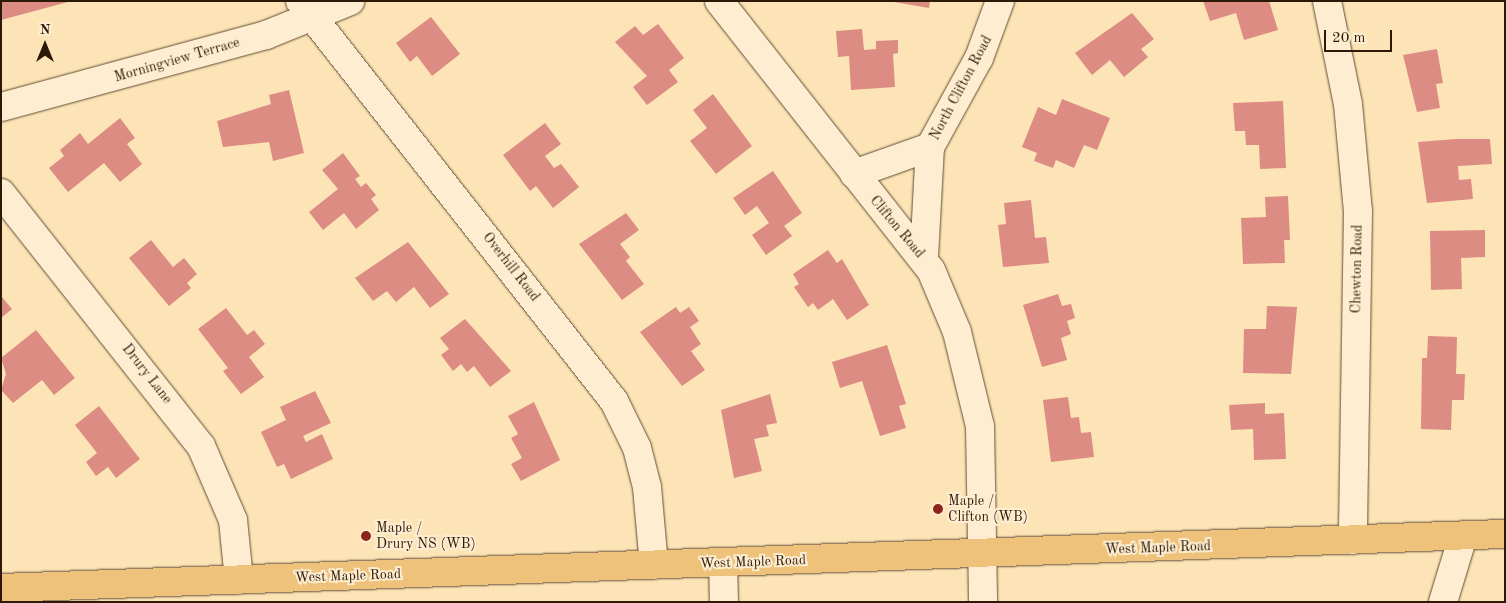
<!DOCTYPE html>
<html>
<head>
<meta charset="utf-8">
<style>
	body { margin:0 }
	#map { position:relative; width:1506px; height:603px; overflow:hidden; background:#fde4b6; font-family:"Old Standard TT",serif }
	div>[style] { position:absolute }
	[style*='--x'] { left:calc(var(--x)*1px); top:calc(var(--y)*1px); width:calc(var(--w)*1px); rotate:calc(var(--a)*1deg) }
	.building>* { inset:0; background:#dc8c82 }
	.roads { filter:drop-shadow(0 0 1px #604c33) drop-shadow(0 0 1px #604c33) }
	.minor>* { height:28px; margin:-14px; padding:0 14px; transform-origin:14px; border-radius:14px; background:#feedd0 }
	.major>* { height:28px; margin:-14px; padding:0 14px; transform-origin:14px; border-radius:14px; background:#eec27b }
	.dots>* { width:14px; height:14px; translate:-50% -50%; box-sizing:border-box; border:2px solid #feedd0; border-radius:50% }
	span { translate:-50% -50%; white-space:nowrap; text-align:center; line-height:1.15; -webkit-text-stroke:4px #feedd0; paint-order:stroke }
	.street-label { font-size:14px; color:#2c1907 }
	.poi-label { font-size:14px; color:#2c1907 }
	.left { translate:0 -50%; text-align:left }
	.frame { position:absolute; inset:0; border:2px solid #2c1907; pointer-events:none }
	.north { position:absolute; left:20px; top:20px; width:50px; height:50px; -webkit-text-stroke:4px #feedd0; paint-order:stroke; rotate:0deg; font-size:14px; font-weight:700; line-height:20px; text-align:center; color:#2c1907 }
	.north::after { content:''; display:block; margin:auto; width:18px; height:22px; background:#2c1907; clip-path:polygon(50% 0,100% 100%,50% 72%,0 100%) }
	.scale { position:absolute; left:1324px; top:30px; width:68px; height:22px; box-sizing:border-box; border:2px solid #2c1907; border-top:0; padding-left:6px; font-size:15px; line-height:18px; white-space:nowrap; color:#2c1907; -webkit-text-stroke:4px #feedd0; paint-order:stroke }
</style>
</head>
<body>
<div id="map">
	<div class="building">
		<i style="clip-path:polygon(1px 1px,68px 1px,68px 2px,1px 20px)"></i>
		<i style="clip-path:polygon(888px 1px,930px 1px,929px 8px)"></i>
		<i style="clip-path:polygon(1203px 1px,1269px 1px,1278px 30px,1244px 40px,1236px 13px,1210px 21px)"></i>
		<i style="clip-path:polygon(1132px 13px,1154px 39px,1141px 49px,1148px 57px,1124px 77px,1110px 60px,1092px 75px,1075px 53px)"></i>
		<i style="clip-path:polygon(431px 17px,460px 54px,432px 76px,417px 56px,410px 62px,396px 43px)"></i>
		<i style="clip-path:polygon(658px 24px,684px 58px,669px 70px,678px 82px,647px 105px,633px 87px,647px 76px,615px 42px,635px 26px,643px 35px)"></i>
		<i style="clip-path:polygon(862px 29px,864px 50px,876px 49px,876px 41px,898px 40px,898px 53px,893px 54px,895px 87px,851px 90px,849px 56px,838px 57px,836px 31px)"></i>
		<i style="clip-path:polygon(1437px 49px,1443px 83px,1436px 84px,1440px 108px,1417px 112px,1403px 55px)"></i>
		<i style="clip-path:polygon(289px 90px,304px 153px,273px 161px,269px 142px,223px 147px,217px 121px,271px 104px,269px 95px)"></i>
		<i style="clip-path:polygon(713px 94px,752px 146px,716px 174px,690px 141px,707px 128px,693px 110px)"></i>
		<i style="clip-path:polygon(1062px 99px,1110px 118px,1097px 150px,1084px 145px,1074px 168px,1056px 160px,1053px 168px,1034px 161px,1037px 153px,1022px 147px,1038px 107px,1056px 115px)"></i>
		<i style="clip-path:polygon(1283px 101px,1286px 168px,1260px 169px,1259px 145px,1246px 145px,1245px 131px,1235px 131px,1233px 103px)"></i>
		<i style="clip-path:polygon(120px 118px,135px 138px,127px 144px,142px 164px,120px 182px,104px 163px,68px 192px,49px 168px,64px 156px,60px 150px,80px 133px,88px 144px)"></i>
		<i style="clip-path:polygon(545px 123px,561px 144px,545px 156px,554px 168px,561px 164px,579px 187px,553px 208px,536px 186px,530px 191px,503px 155px)"></i>
		<i style="clip-path:polygon(1456px 139px,1490px 139px,1492px 164px,1458px 166px,1459px 180px,1471px 179px,1473px 199px,1427px 203px,1418px 142px)"></i>
		<i style="clip-path:polygon(343px 153px,360px 176px,355px 179px,361px 187px,366px 183px,376px 195px,371px 199px,379px 210px,356px 229px,344px 213px,323px 230px,309px 212px,338px 189px,322px 170px)"></i>
		<i style="clip-path:polygon(773px 171px,802px 213px,784px 226px,792px 236px,766px 255px,752px 235px,769px 223px,757px 206px,745px 215px,733px 198px)"></i>
		<i style="clip-path:polygon(1288px 196px,1290px 240px,1284px 240px,1285px 263px,1243px 264px,1241px 218px,1266px 217px,1265px 197px)"></i>
		<i style="clip-path:polygon(1031px 200px,1035px 238px,1046px 237px,1049px 263px,1003px 267px,998px 225px,1006px 224px,1004px 203px)"></i>
		<i style="clip-path:polygon(626px 213px,639px 230px,620px 244px,630px 257px,626px 261px,644px 284px,622px 300px,579px 244px)"></i>
		<i style="clip-path:polygon(1485px 230px,1485px 257px,1461px 258px,1462px 289px,1431px 290px,1430px 231px)"></i>
		<i style="clip-path:polygon(151px 240px,173px 267px,184px 258px,197px 274px,187px 283px,191px 288px,169px 306px,129px 258px)"></i>
		<i style="clip-path:polygon(408px 242px,449px 294px,430px 308px,414px 287px,396px 302px,387px 291px,373px 301px,355px 278px)"></i>
		<i style="clip-path:polygon(828px 250px,837px 263px,842px 259px,869px 305px,847px 320px,833px 299px,818px 310px,813px 303px,808px 307px,794px 287px,799px 284px,793px 274px)"></i>
		<i style="clip-path:polygon(1058px 294px,1062px 306px,1071px 304px,1075px 318px,1067px 321px,1071px 334px,1061px 338px,1067px 360px,1042px 367px,1023px 305px)"></i>
		<i style="clip-path:polygon(1px 296px,12px 309px,1px 318px)"></i>
		<i style="clip-path:polygon(1267px 306px,1297px 307px,1291px 374px,1243px 373px,1244px 329px,1266px 329px)"></i>
		<i style="clip-path:polygon(676px 307px,680px 313px,689px 307px,699px 321px,690px 327px,701px 344px,691px 351px,705px 370px,682px 386px,640px 332px)"></i>
		<i style="clip-path:polygon(226px 308px,247px 335px,254px 330px,265px 344px,249px 357px,264px 377px,241px 394px,223px 371px,228px 368px,198px 329px)"></i>
		<i style="clip-path:polygon(465px 319px,511px 371px,490px 387px,474px 366px,467px 372px,461px 364px,453px 371px,441px 355px,449px 349px,440px 338px)"></i>
		<i style="clip-path:polygon(36px 330px,75px 378px,54px 395px,42px 380px,13px 403px,1px 390px,6px 374px,1px 358px)"></i>
		<i style="clip-path:polygon(1428px 336px,1457px 337px,1456px 374px,1465px 374px,1464px 400px,1452px 400px,1451px 430px,1421px 429px,1422px 358px,1427px 358px)"></i>
		<i style="clip-path:polygon(887px 345px,906px 404px,899px 406px,906px 428px,880px 436px,862px 381px,840px 388px,832px 362px)"></i>
		<i style="clip-path:polygon(315px 391px,331px 423px,303px 436px,306px 442px,322px 434px,333px 459px,291px 479px,284px 464px,277px 467px,261px 432px,286px 420px,280px 407px)"></i>
		<i style="clip-path:polygon(770px 394px,777px 423px,766px 425px,769px 436px,754px 439px,762px 471px,734px 478px,721px 410px)"></i>
		<i style="clip-path:polygon(1068px 397px,1071px 418px,1079px 417px,1081px 433px,1091px 432px,1094px 457px,1051px 462px,1043px 400px)"></i>
		<i style="clip-path:polygon(534px 402px,560px 460px,521px 481px,511px 464px,522px 458px,511px 438px,518px 434px,508px 416px)"></i>
		<i style="clip-path:polygon(1265px 403px,1265px 414px,1284px 413px,1286px 459px,1254px 460px,1253px 429px,1231px 430px,1229px 405px)"></i>
		<i style="clip-path:polygon(99px 406px,140px 459px,116px 478px,108px 467px,96px 476px,86px 462px,97px 453px,75px 425px)"></i>
	</div>
	<div class="roads">
		<div class="minor">
			<i style="--x:300;--y:1;--w:509;--a:51.87"></i>
			<i style="--x:614;--y:401;--w:52;--a:63.9"></i>
			<i style="--x:637;--y:448;--w:40;--a:75.6"></i>
			<i style="--x:647;--y:487;--w:78;--a:84.9"></i>
			<i style="--x:719;--y:1;--w:342;--a:51.8"></i>
			<i style="--x:931;--y:270;--w:67;--a:67.2"></i>
			<i style="--x:957;--y:332;--w:97;--a:76.3"></i>
			<i style="--x:980;--y:426;--w:176;--a:89"></i>
			<i style="--x:1327;--y:1;--w:105;--a:78.5"></i>
			<i style="--x:1348;--y:104;--w:107;--a:84.7"></i>
			<i style="--x:1358;--y:211;--w:329;--a:90.9"></i>
			<i style="--x:1;--y:107;--w:275;--a:-15.2"></i>
			<i style="--x:266;--y:35;--w:91;--a:-22"></i>
			<i style="--x:854;--y:174;--w:81;--a:-19.6"></i>
			<i style="--x:930;--y:147;--w:102;--a:-61.2"></i>
			<i style="--x:979;--y:58;--w:61;--a:-69.8"></i>
			<i style="--x:1;--y:193;--w:323;--a:51.7"></i>
			<i style="--x:201;--y:446;--w:81;--a:66.6"></i>
			<i style="--x:233;--y:520;--w:60;--a:84.3"></i>
			<i style="--x:924;--y:257;--w:110;--a:-86.9"></i>
			<i style="--x:723;--y:562;--w:40;--a:88.6"></i>
			<i style="--x:1443;--y:602;--w:69;--a:-73.1"></i>
		</div>
		<div class="major">
			<i style="--x:1;--y:588;--w:1505;--a:-2.06"></i>
		</div>
	</div>
	<div class="dots">
		<i style="left:938px;top:509px;background:#8f2418"></i>
		<i style="left:366px;top:536px;background:#8f2418"></i>
	</div>
	<div class="street-label">
		<span style="left:177px;top:60px;rotate:-16deg">Morningview Terrace</span>
		<span style="left:961px;top:88px;rotate:-62deg">North Clifton Road</span>
		<span style="left:897px;top:227px;rotate:50deg">Clifton Road</span>
		<span style="left:511px;top:267px;rotate:52deg">Overhill Road</span>
		<span style="left:1357px;top:269px;rotate:-89deg">Chewton Road</span>
		<span style="left:147px;top:374px;rotate:52deg">Drury Lane</span>
		<span style="left:1158px;top:548px;rotate:-2deg">West Maple Road</span>
		<span style="left:753px;top:562px;rotate:-2deg">West Maple Road</span>
		<span style="left:348px;top:576px;rotate:-2deg">West Maple Road</span>
	</div>
	<div class="poi-label">
		<span class="left" style="left:948px;top:509px">Maple /<br>Clifton (WB)</span>
		<span class="left" style="left:376px;top:536px">Maple /<br>Drury NS (WB)</span>
	</div>
	<div class="frame"></div>
	<div class="north">N</div>
	<div class="scale">20 m</div>
</div>
</body>
</html>
